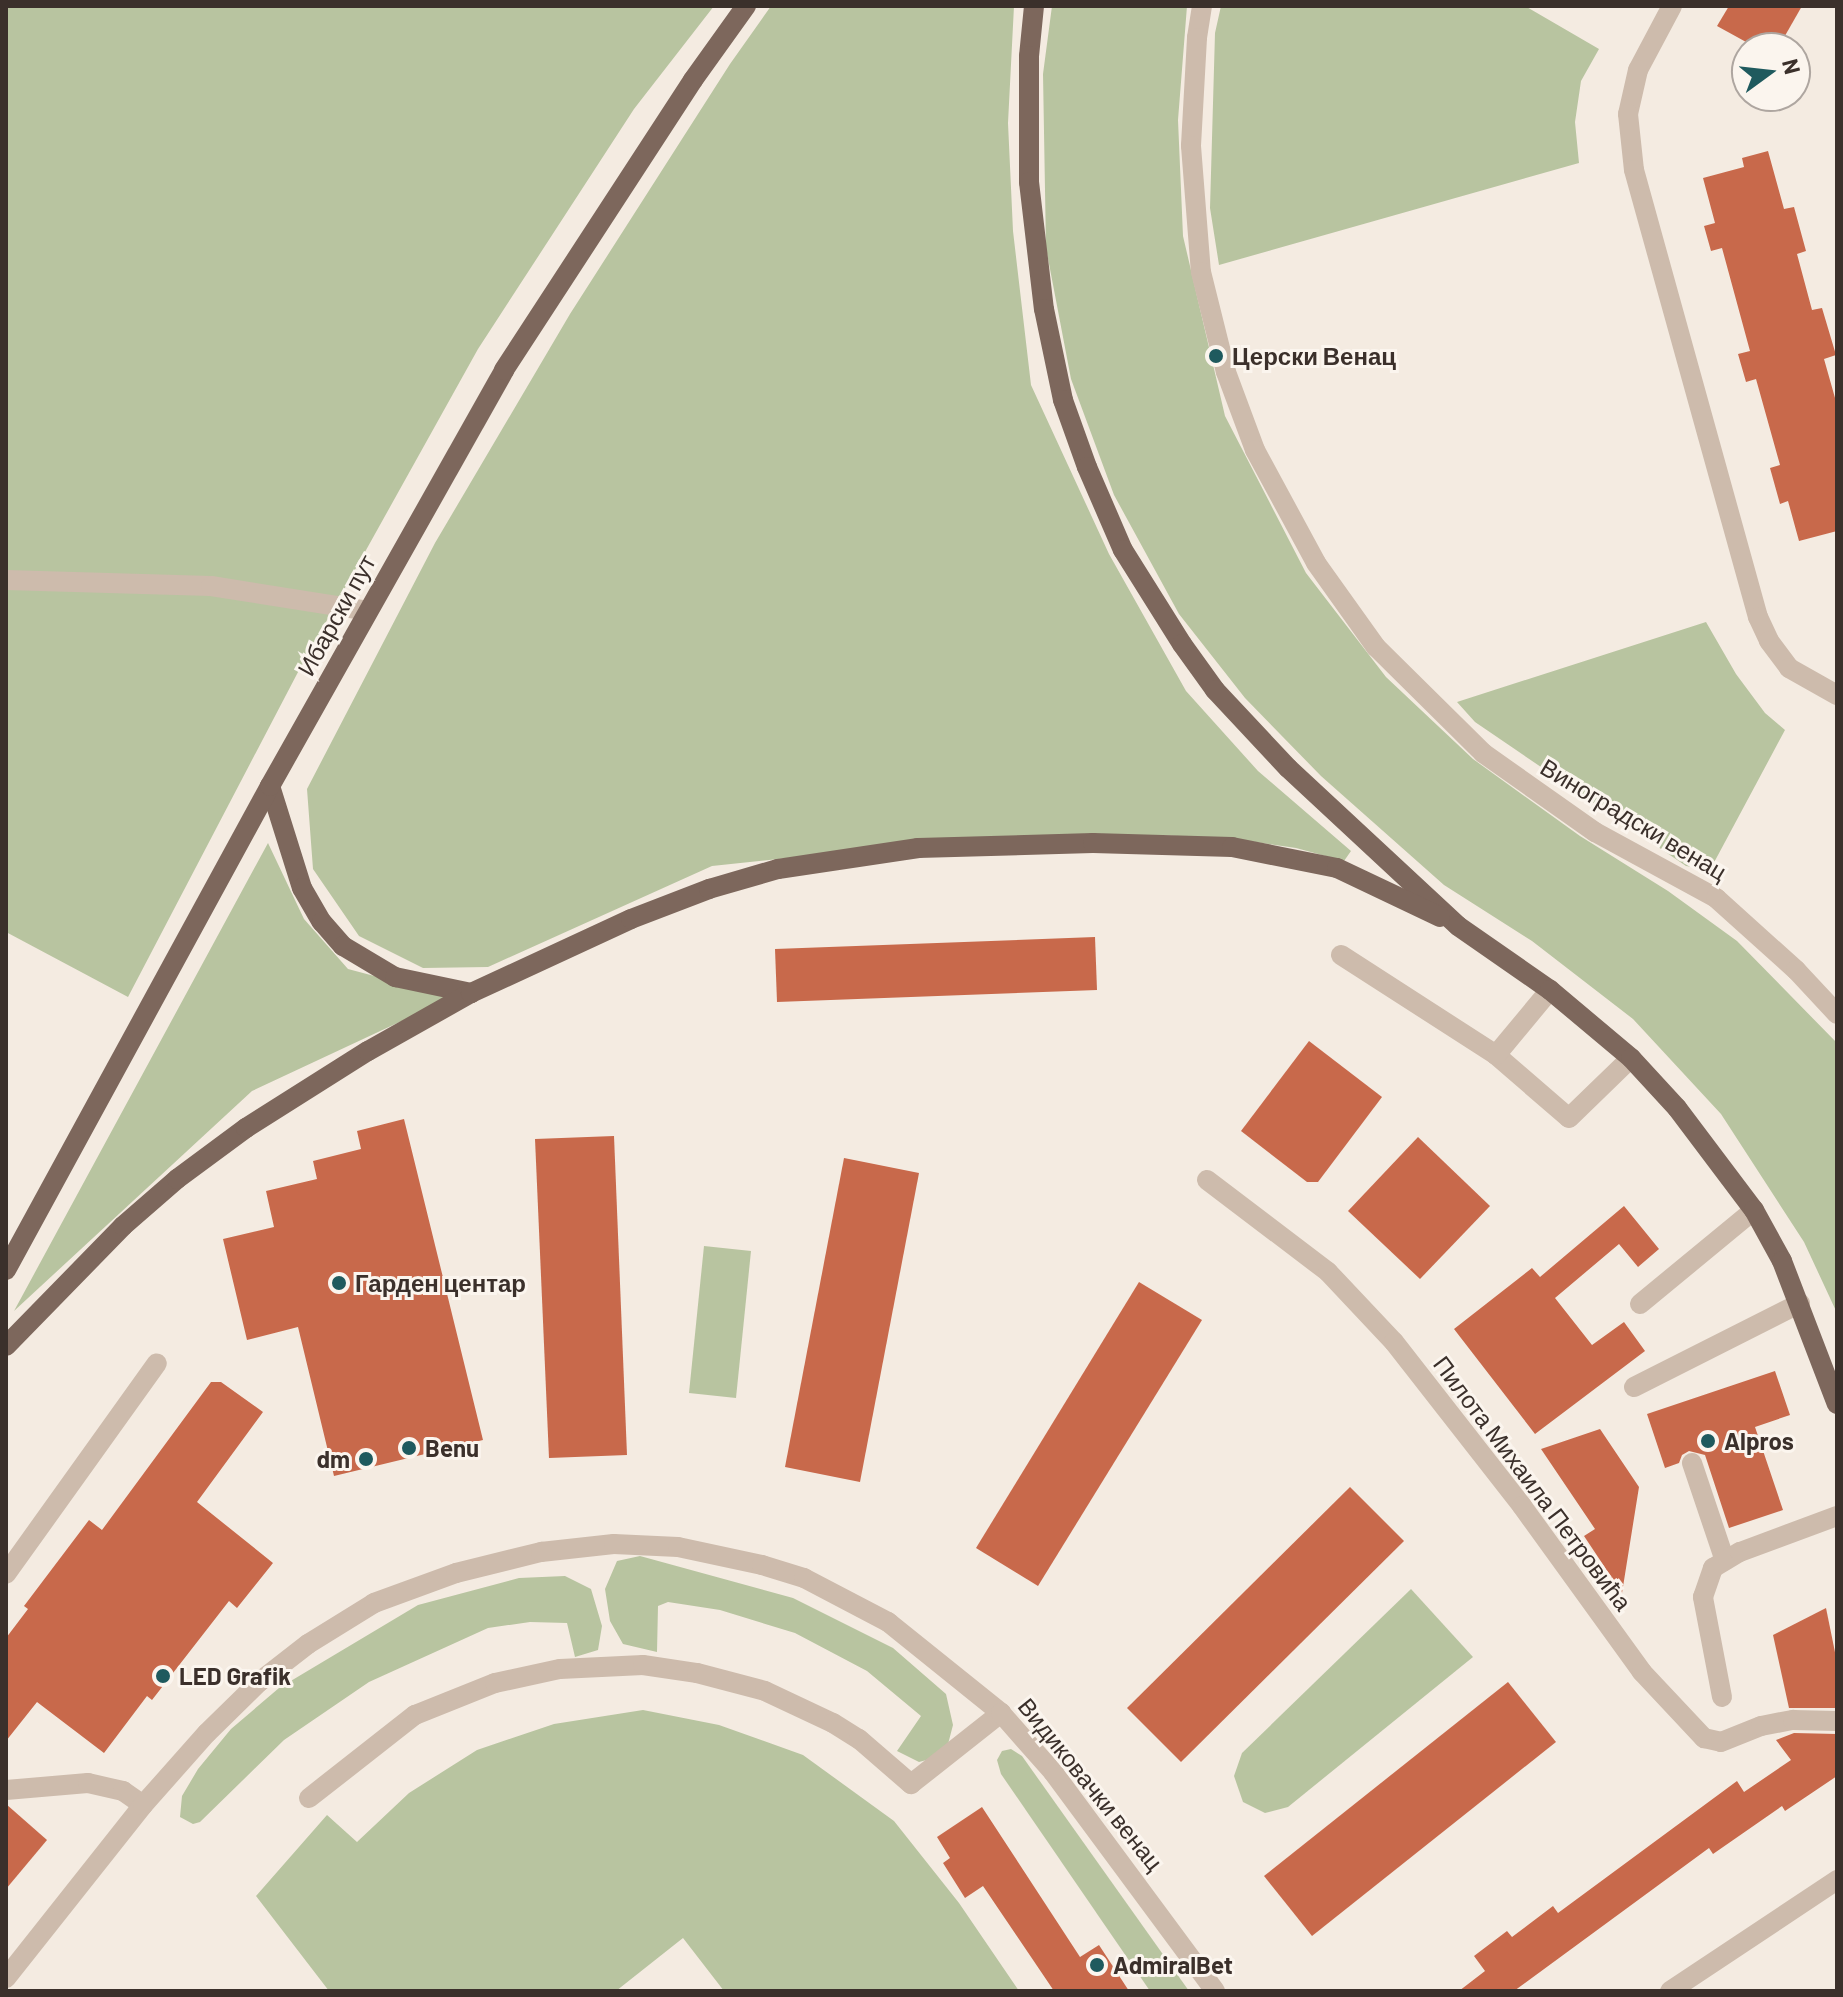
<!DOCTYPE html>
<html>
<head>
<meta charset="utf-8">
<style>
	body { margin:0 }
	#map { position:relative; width:1843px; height:1997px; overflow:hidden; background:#f4ebe1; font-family:Barlow,sans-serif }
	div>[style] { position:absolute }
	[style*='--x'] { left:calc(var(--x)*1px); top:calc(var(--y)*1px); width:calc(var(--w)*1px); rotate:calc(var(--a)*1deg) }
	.green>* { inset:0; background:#b8c4a0 }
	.building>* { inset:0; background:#c8694b }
	.minor>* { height:20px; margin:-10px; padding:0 10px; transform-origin:10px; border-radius:10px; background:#cdbbac }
	.major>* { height:20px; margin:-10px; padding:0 10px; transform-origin:10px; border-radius:10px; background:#7d675c }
	.dots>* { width:22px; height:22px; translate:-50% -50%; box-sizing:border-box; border:4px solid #fbf5ee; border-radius:50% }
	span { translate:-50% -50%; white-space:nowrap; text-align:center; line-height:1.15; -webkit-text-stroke:6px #fbf5ee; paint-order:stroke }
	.poi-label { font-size:24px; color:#3b302b; font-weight:700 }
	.left { translate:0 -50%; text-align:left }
	.right { translate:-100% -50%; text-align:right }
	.street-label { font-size:24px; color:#3b302b }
	.frame { position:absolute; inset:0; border:8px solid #3b302b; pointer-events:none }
	.north { position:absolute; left:1731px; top:32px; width:80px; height:80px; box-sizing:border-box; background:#fbf5ee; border:2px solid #aea6a0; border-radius:50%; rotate:75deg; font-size:22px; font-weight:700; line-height:32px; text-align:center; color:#3b302b }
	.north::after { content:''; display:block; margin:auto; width:28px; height:36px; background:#1f5a5e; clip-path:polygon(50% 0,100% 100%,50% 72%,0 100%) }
</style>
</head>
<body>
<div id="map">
	<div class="green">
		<i style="clip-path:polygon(6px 6px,714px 6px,634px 109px,478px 349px,297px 674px,128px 997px,6px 932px)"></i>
		<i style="clip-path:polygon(771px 6px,1014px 6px,1008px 123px,1013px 231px,1031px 385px,1109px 554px,1186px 691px,1258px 771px,1351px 851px,1344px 861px,1296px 848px,1242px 840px,1161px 835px,1049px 836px,926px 843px,712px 866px,488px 967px,423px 968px,359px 936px,313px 869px,307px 789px,435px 543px,570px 314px,730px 64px)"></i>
		<i style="clip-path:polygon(1052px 6px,1187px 6px,1178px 120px,1183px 236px,1225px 416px,1306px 573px,1386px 677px,1473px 759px,1580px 836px,1668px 891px,1737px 941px,1837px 1043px,1837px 1313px,1804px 1242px,1721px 1114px,1633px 1019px,1532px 941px,1444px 885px,1321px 776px,1245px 698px,1179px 614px,1114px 495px,1071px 379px,1046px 248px,1043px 74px)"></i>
		<i style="clip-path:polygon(1221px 6px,1525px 6px,1599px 49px,1581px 81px,1575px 122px,1579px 163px,1219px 265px,1210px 208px,1215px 33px)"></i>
		<i style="clip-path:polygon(1706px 622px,1736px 674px,1765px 713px,1785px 730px,1710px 870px,1686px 866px,1475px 722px,1457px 702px)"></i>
		<i style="clip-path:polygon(268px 843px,304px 919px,348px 969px,453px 997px,252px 1091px,14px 1311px)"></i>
		<i style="clip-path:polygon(704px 1246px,751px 1251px,736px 1398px,689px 1393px)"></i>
		<i style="clip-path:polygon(640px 1556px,793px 1598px,893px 1648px,946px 1694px,953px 1725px,947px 1748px,934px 1758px,919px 1762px,897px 1751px,921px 1716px,867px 1671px,795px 1633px,720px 1610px,668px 1602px,658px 1606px,657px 1652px,623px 1644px,610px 1621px,605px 1589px,617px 1561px)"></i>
		<i style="clip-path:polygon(565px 1576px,591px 1589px,602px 1626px,598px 1650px,575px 1657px,567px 1623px,530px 1622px,488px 1628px,369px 1682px,284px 1740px,200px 1822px,193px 1824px,180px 1817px,182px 1796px,198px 1769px,231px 1729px,279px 1688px,418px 1605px,519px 1578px)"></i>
		<i style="clip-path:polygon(1411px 1589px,1473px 1657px,1288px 1807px,1265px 1813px,1243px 1802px,1234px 1776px,1242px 1753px)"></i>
		<i style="clip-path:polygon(643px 1710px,719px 1725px,803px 1755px,894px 1821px,959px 1903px,1019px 1991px,724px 1991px,683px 1938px,616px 1991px,329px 1991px,256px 1896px,327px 1815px,357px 1842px,409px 1793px,477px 1750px,554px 1724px)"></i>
		<i style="clip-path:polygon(1011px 1749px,1022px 1756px,1189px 1991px,1150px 1991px,1001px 1774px,997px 1760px,1002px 1751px)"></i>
	</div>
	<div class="building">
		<i style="clip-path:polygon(1729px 6px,1802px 6px,1778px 48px,1757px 48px,1717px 26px)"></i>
		<i style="clip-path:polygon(1768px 151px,1784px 209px,1794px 207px,1806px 251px,1797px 254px,1812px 310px,1822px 308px,1836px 355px,1824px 359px,1837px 405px,1837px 531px,1799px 541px,1788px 501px,1780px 504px,1770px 468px,1780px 465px,1756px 379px,1746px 382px,1738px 354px,1750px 351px,1722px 248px,1711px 251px,1704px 226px,1715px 223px,1703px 178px,1744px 167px,1742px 158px)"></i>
		<i style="clip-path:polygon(1095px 937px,1097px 990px,777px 1002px,775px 949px)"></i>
		<i style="clip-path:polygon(1309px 1041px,1382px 1097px,1318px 1182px,1307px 1182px,1241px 1131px)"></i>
		<i style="clip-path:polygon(404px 1119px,483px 1440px,334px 1476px,298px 1327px,247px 1340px,223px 1239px,274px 1227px,266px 1191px,317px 1179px,313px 1161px,361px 1149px,357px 1131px)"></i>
		<i style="clip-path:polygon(614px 1136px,627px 1455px,549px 1458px,535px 1139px)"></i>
		<i style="clip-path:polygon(1418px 1137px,1490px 1206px,1420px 1279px,1348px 1211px)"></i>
		<i style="clip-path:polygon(844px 1158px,919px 1173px,860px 1482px,785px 1467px)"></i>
		<i style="clip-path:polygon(1624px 1206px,1659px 1249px,1638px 1267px,1619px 1244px,1555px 1298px,1592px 1345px,1624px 1322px,1645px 1351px,1535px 1434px,1454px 1329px,1532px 1268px,1540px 1277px)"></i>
		<i style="clip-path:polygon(1139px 1282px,1202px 1320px,1038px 1586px,976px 1548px)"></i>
		<i style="clip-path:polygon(1775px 1371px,1790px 1415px,1755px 1427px,1783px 1510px,1729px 1528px,1705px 1455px,1689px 1451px,1682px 1455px,1679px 1463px,1665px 1468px,1647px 1414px)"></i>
		<i style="clip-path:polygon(211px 1382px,221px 1382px,263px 1412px,197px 1502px,273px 1563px,237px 1608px,229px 1601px,152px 1700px,147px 1696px,104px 1753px,37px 1702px,6px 1741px,6px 1638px,28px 1609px,24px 1606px,89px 1520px,102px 1530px)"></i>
		<i style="clip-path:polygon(1600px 1429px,1639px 1487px,1622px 1593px,1584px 1536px,1595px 1529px,1541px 1449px)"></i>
		<i style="clip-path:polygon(1350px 1487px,1404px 1541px,1181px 1762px,1127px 1708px)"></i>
		<i style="clip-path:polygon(1826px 1608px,1837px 1662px,1837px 1708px,1789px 1708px,1773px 1635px)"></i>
		<i style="clip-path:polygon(1508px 1682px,1556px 1742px,1312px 1936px,1264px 1876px)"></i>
		<i style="clip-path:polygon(1794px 1733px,1837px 1734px,1837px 1776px,1785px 1811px,1782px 1806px,1713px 1854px,1709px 1848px,1514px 1991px,1459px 1991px,1485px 1971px,1474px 1956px,1507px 1931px,1512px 1937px,1553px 1906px,1558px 1913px,1737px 1781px,1744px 1792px,1791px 1760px,1776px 1740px)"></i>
		<i style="clip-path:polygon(6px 1804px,47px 1840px,6px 1889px)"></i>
		<i style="clip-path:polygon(982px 1807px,1080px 1957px,1099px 1945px,1129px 1991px,1054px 1991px,983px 1886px,965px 1898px,943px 1863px,950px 1858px,937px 1837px)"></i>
	</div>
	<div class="minor">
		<i style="--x:1202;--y:6;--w:32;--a:99"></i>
		<i style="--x:1197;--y:38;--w:108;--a:93.2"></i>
		<i style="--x:1191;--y:146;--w:126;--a:85.5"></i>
		<i style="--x:1201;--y:272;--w:103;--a:76"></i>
		<i style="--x:1226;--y:372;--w:83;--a:69.6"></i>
		<i style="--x:1255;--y:450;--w:128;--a:61.6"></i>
		<i style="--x:1316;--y:563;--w:103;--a:54.5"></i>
		<i style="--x:1376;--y:647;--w:151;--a:44.7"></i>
		<i style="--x:1483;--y:753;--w:137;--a:35.2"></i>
		<i style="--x:1595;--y:832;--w:138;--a:28.6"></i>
		<i style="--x:1716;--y:898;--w:108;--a:42"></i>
		<i style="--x:1796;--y:970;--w:60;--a:47"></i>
		<i style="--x:1672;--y:6;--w:72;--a:118"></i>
		<i style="--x:1638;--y:70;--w:45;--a:102.8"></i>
		<i style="--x:1628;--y:114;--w:56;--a:83.9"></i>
		<i style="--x:1634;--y:170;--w:464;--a:74.5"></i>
		<i style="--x:1758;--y:617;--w:26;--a:65"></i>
		<i style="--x:1769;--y:641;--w:34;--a:53"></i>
		<i style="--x:1789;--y:668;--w:55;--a:29.4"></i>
		<i style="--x:6;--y:580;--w:205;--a:1.7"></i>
		<i style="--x:211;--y:586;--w:159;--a:9"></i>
		<i style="--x:1341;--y:955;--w:184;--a:32.8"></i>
		<i style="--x:1496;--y:1055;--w:96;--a:40.8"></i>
		<i style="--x:1569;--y:1118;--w:86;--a:-44.1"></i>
		<i style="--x:1496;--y:1055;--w:85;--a:-50.3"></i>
		<i style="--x:1207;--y:1180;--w:152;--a:37.2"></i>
		<i style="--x:1328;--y:1272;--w:96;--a:46.7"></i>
		<i style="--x:1394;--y:1342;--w:208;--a:52"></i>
		<i style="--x:1522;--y:1506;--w:205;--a:54.1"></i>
		<i style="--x:1642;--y:1672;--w:91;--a:46.8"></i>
		<i style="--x:1704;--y:1738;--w:17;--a:13"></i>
		<i style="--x:1721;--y:1742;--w:43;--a:-21.8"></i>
		<i style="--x:1761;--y:1726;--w:33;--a:-11"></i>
		<i style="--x:1793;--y:1720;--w:44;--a:1.3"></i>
		<i style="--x:1640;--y:1304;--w:148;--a:-39.5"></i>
		<i style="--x:1634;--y:1387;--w:186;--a:-26.8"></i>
		<i style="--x:1692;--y:1463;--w:103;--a:71.4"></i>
		<i style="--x:6;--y:1574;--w:259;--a:-54.4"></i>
		<i style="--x:1722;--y:1697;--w:102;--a:-100.8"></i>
		<i style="--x:1703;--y:1597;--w:31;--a:-71"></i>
		<i style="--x:1713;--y:1568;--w:31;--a:-31"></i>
		<i style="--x:1740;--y:1552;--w:103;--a:-20.4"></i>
		<i style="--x:6;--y:1790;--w:82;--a:-4.9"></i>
		<i style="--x:88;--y:1783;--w:36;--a:13"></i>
		<i style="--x:123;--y:1791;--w:24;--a:35"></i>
		<i style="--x:309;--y:1798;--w:135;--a:-38.1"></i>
		<i style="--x:415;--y:1715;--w:86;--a:-21.8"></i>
		<i style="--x:495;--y:1683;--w:66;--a:-12.2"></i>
		<i style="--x:560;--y:1669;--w:83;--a:-2.8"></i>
		<i style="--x:643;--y:1665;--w:55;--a:8.4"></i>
		<i style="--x:697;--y:1673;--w:70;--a:14.8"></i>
		<i style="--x:765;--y:1691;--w:75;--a:25.2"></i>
		<i style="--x:833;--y:1723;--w:31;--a:32"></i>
		<i style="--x:859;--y:1739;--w:69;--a:40.9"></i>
		<i style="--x:911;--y:1784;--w:115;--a:-38.3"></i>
		<i style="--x:6;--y:1978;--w:221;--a:-51.6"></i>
		<i style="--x:143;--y:1805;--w:96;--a:-48.4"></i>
		<i style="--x:207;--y:1733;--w:73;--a:-44.4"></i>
		<i style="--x:259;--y:1682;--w:62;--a:-37.8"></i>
		<i style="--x:308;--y:1644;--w:78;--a:-31.8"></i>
		<i style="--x:374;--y:1603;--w:87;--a:-20.1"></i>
		<i style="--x:456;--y:1573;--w:88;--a:-13.9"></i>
		<i style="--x:541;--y:1552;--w:73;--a:-6.3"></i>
		<i style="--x:614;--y:1544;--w:64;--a:2.7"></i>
		<i style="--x:678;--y:1547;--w:86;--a:12.1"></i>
		<i style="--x:762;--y:1565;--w:44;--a:17.2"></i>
		<i style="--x:804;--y:1578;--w:95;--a:27.6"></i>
		<i style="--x:888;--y:1622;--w:145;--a:38.8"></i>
		<i style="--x:1001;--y:1713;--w:79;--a:48.6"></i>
		<i style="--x:1053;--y:1772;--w:272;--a:53.5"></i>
		<i style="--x:1670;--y:1991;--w:201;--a:-33.6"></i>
	</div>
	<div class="major">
		<i style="--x:1034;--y:6;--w:50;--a:95.7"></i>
		<i style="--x:1029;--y:56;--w:126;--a:90"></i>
		<i style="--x:1029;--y:182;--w:128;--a:83.3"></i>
		<i style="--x:1044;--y:309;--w:93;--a:78.2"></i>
		<i style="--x:1063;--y:400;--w:71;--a:70.3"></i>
		<i style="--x:1087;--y:467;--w:90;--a:66.6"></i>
		<i style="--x:1123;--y:550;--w:111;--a:57.9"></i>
		<i style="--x:1182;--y:644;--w:57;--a:54.3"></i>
		<i style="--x:1215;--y:690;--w:107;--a:46.9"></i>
		<i style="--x:1288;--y:768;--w:232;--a:42.9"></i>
		<i style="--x:1458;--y:926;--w:112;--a:34.8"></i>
		<i style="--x:1550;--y:990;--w:106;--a:40"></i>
		<i style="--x:1631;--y:1058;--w:68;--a:47.4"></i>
		<i style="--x:1677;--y:1108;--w:128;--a:53"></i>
		<i style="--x:1754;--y:1210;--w:58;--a:61.2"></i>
		<i style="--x:1782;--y:1261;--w:153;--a:69"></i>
		<i style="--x:270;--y:786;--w:107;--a:72.6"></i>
		<i style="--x:302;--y:888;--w:39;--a:60"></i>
		<i style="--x:322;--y:922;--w:32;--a:49"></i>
		<i style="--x:343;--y:946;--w:61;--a:30.8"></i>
		<i style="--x:395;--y:977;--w:78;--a:11.9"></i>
		<i style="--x:6;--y:1270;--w:551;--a:-61.39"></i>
		<i style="--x:270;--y:786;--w:477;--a:-60.6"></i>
		<i style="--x:504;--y:370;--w:346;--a:-56.9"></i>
		<i style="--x:693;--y:80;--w:91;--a:-54.4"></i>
		<i style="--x:6;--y:1346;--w:168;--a:-45.7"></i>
		<i style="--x:123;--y:1226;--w:72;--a:-41"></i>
		<i style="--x:177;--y:1179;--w:86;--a:-36.5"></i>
		<i style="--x:246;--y:1128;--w:144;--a:-32.3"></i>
		<i style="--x:368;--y:1051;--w:118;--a:-29.4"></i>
		<i style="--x:471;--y:993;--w:176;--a:-24.8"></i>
		<i style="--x:631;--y:919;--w:84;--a:-21"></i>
		<i style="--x:709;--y:889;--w:72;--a:-16.2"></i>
		<i style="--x:778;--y:869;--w:142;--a:-8.5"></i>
		<i style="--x:918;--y:848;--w:175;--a:-1.6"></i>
		<i style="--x:1093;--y:843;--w:139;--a:1.6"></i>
		<i style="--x:1232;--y:847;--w:107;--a:11.3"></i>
		<i style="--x:1337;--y:868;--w:114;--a:25.4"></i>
	</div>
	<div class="dots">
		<i style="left:1216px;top:356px;background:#1f5a5e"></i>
		<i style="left:339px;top:1283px;background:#1f5a5e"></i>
		<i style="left:1708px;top:1441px;background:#1f5a5e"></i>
		<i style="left:409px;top:1448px;background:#1f5a5e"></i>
		<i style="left:366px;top:1459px;background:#1f5a5e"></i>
		<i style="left:163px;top:1676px;background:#1f5a5e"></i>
		<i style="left:1097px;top:1965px;background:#1f5a5e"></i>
	</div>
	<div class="poi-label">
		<span class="left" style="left:1232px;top:356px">Церски Венац</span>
		<span class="left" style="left:355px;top:1283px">Гарден центар</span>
		<span class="left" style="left:1724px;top:1441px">Alpros</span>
		<span class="left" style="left:425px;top:1448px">Benu</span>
		<span class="right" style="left:350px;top:1459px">dm</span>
		<span class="left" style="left:179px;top:1676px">LED Grafik</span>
		<span class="left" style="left:1113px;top:1965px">AdmiralBet</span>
	</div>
	<div class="street-label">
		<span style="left:336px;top:615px;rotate:-61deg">Ибарски пут</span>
		<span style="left:1634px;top:819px;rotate:31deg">Виноградски венац</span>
		<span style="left:1533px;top:1483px;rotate:53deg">Пилота Михаила Петровића</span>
		<span style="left:1091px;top:1784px;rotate:51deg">Видиковачки венац</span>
	</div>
	<div class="frame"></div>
	<div class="north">N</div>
</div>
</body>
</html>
